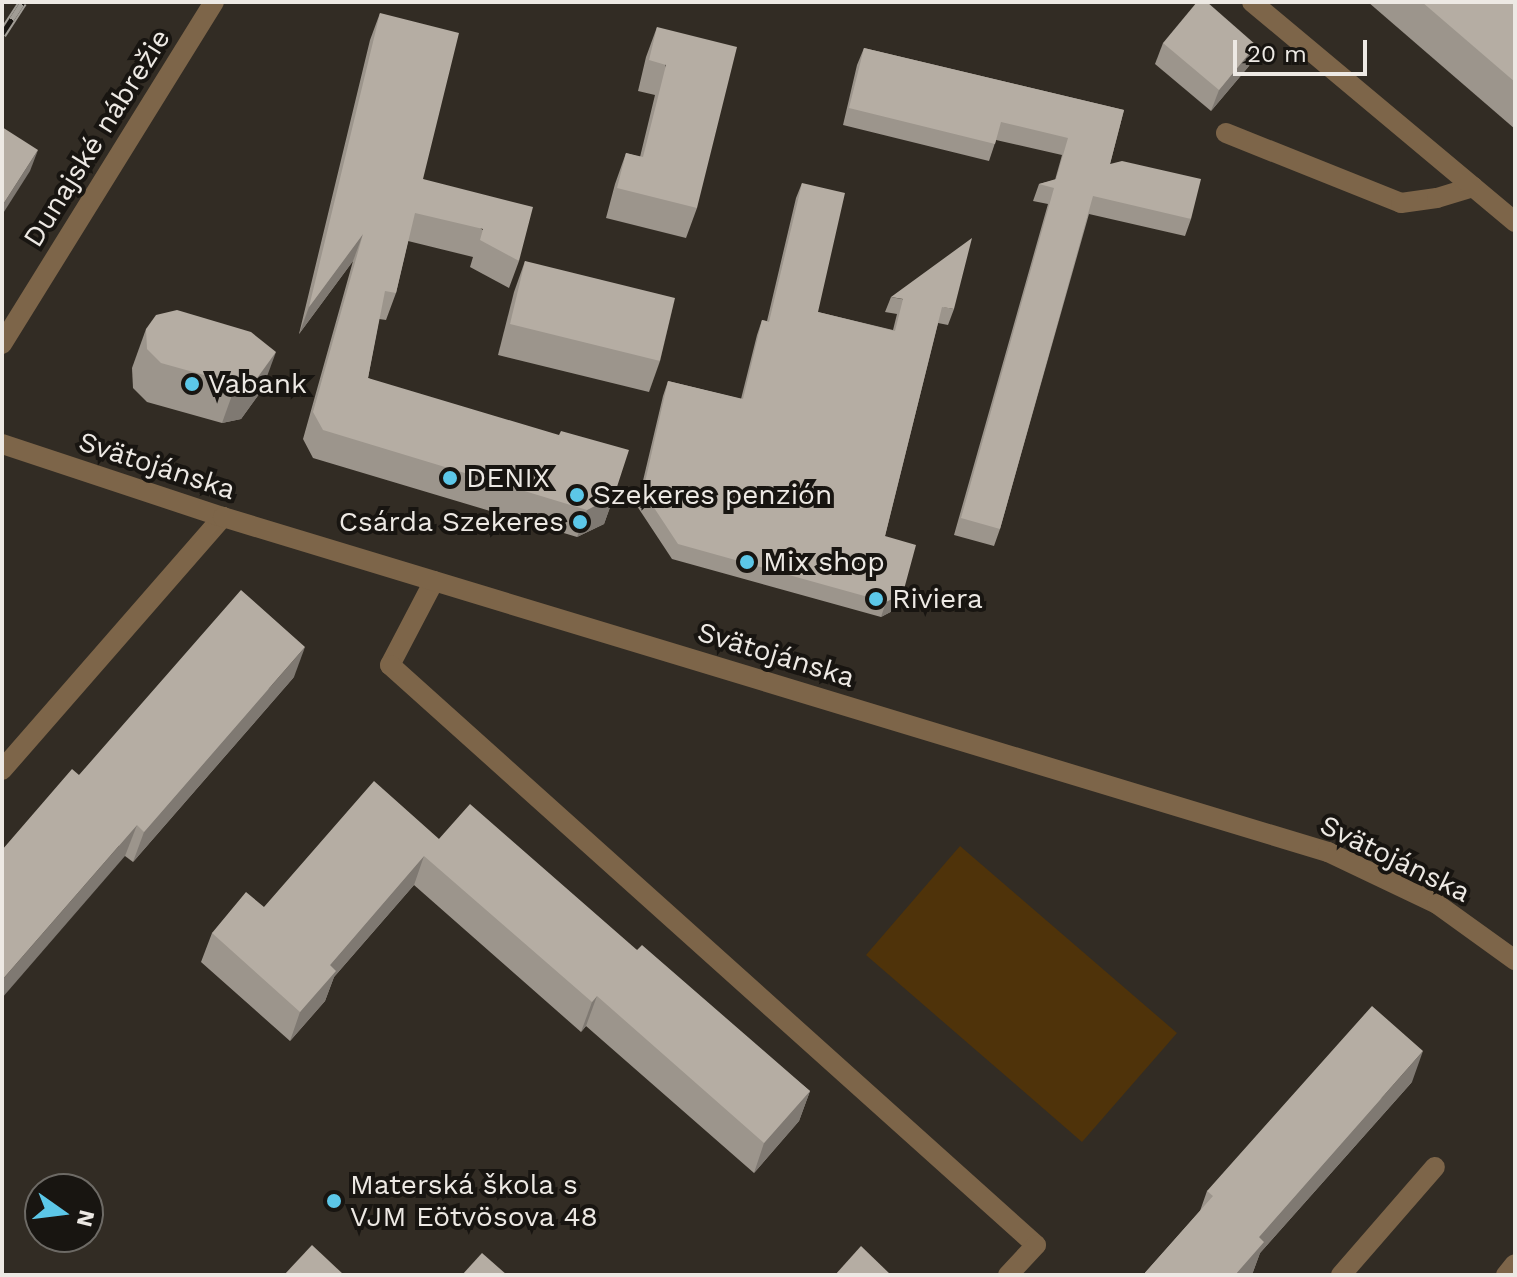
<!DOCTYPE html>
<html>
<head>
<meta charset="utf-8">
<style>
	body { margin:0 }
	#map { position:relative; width:1517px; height:1277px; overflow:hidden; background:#322c24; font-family:"Work Sans",sans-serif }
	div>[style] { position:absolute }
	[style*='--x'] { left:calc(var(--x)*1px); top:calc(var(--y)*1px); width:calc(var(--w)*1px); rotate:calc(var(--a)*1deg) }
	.green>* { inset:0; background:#4f330a }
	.service>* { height:20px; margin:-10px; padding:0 10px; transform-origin:10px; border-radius:10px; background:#7d6549 }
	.minor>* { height:20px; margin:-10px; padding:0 10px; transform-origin:10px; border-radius:10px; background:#7d6549 }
	.rail>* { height:9px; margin-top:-4.5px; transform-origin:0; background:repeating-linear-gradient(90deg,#181511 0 18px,#a19d96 0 36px); box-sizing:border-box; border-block:2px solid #a19d96 }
	.wall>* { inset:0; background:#9c958c }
	.shaded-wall>* { inset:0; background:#7f7972 }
	.building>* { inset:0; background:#b5ada3 }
	.dots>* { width:22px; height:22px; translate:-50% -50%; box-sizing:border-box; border:4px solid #181511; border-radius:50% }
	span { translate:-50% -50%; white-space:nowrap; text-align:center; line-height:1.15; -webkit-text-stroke:8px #181511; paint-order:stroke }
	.street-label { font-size:28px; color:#ede9e4 }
	.poi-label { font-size:28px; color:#ede9e4 }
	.left { translate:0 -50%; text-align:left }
	.right { translate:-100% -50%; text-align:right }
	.frame { position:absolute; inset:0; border:4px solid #ede9e4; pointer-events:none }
	.north { position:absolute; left:24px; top:1173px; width:80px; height:80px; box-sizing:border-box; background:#181511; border:2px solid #6d6a65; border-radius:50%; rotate:104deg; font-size:22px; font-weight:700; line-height:32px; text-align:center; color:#ede9e4 }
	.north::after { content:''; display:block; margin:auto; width:28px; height:36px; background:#5cc7e8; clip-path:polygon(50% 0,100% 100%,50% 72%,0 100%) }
	.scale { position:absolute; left:1233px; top:40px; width:134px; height:36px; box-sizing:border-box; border:4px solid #ede9e4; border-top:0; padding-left:10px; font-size:24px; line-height:28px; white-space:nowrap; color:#ede9e4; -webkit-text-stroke:6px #181511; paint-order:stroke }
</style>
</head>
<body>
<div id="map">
	<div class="green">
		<i style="clip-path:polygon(960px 846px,1177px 1033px,1082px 1142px,866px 955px)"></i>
	</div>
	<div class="service">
		<i style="--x:1226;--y:133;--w:188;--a:21.8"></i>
		<i style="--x:1401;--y:203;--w:36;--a:-8"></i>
		<i style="--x:1437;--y:198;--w:38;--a:-17"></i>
		<i style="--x:434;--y:581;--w:95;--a:117.6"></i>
		<i style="--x:390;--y:665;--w:868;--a:41.92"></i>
		<i style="--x:1036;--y:1245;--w:41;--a:133"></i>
		<i style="--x:2;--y:770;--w:336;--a:-48.9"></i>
		<i style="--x:1341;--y:1275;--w:143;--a:-49"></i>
	</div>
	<div class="minor">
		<i style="--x:1252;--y:2;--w:343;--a:39.9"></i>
		<i style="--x:2;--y:344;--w:402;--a:-58.2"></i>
		<i style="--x:2;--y:444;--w:233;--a:18.3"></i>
		<i style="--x:223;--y:517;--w:1155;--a:16.87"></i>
		<i style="--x:1328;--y:852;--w:121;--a:25.5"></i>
		<i style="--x:1437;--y:904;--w:96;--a:35.7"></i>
		<i style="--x:1506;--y:1275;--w:14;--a:-51"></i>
	</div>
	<div class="rail">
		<i style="--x:2;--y:34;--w:38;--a:-57"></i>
	</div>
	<div class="wall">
		<i style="clip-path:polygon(1368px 2px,1515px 2px,1515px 129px)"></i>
		<i style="clip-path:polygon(380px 13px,423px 179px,519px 261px,509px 288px,470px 267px,473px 257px,408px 241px,396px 293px,386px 320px,379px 319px,368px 378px,614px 496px,604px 524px,577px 537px,313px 458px,303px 439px,353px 261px,299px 334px,370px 40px)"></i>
		<i style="clip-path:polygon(657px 27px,697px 208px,686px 238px,606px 218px,615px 184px,626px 153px,640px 157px,655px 95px,638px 91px,646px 57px)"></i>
		<i style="clip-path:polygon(1163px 43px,1256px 45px,1249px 66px,1211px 111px,1155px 64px)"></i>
		<i style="clip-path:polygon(864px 48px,1124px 110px,1110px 164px,1191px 219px,1185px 236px,1089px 214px,1000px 529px,994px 546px,954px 535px,1048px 204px,1033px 201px,1039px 184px,1055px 180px,1062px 155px,996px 140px,989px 161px,843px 125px,857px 65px)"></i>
		<i style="clip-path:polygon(802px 183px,818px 312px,893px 330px,897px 314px,885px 312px,891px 297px,954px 309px,948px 325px,938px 323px,885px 536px,898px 608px,881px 617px,672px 559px,637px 506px,663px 396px,668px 381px,741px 399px,757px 335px,762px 320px,767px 321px,796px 198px)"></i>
		<i style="clip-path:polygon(525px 261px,660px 361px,649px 392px,498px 355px,514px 292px)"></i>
		<i style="clip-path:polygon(146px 329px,262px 390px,241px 419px,222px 423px,147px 402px,133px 388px,132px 368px)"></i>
		<i style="clip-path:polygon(294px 677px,133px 862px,125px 856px,79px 775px)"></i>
		<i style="clip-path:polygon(439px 839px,637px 950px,810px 1091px,799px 1121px,754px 1173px,586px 1026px,581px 1032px,414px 885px,334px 977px,325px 1001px,290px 1041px,201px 962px,212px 933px,264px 907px)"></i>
		<i style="clip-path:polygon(1412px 1082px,1260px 1253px,1253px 1272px,1251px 1275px,1143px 1275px,1200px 1211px,1207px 1191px)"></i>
	</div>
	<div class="shaded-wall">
		<i style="clip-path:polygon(1256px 45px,1249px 66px,1211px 111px,1219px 90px)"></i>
		<i style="clip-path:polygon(38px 150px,30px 171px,2px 215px,2px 206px)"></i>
		<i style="clip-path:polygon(363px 234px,353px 261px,299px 334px,309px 307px)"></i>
		<i style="clip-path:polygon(276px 352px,262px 390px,241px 419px,222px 423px,236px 384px)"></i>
		<i style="clip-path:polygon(614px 496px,604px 524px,577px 537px,587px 510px)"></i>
		<i style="clip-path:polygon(903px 593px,898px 608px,881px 617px,886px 602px)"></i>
		<i style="clip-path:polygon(305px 647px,294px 677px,133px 862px,144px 832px)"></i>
		<i style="clip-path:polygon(137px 825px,125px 856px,2px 998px,2px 980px)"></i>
		<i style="clip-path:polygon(424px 856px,414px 885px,334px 977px,325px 1001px,290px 1041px,300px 1012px,330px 965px)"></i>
		<i style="clip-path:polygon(597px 996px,586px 1026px,581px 1032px,592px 1002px)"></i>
		<i style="clip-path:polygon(1423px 1051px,1412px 1082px,1260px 1253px,1253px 1272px,1251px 1275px,1235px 1275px,1259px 1237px)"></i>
		<i style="clip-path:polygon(810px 1091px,799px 1121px,754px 1173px,764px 1143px)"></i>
	</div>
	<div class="building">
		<i style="clip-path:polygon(1197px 2px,1207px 2px,1256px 45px,1219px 90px,1163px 43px)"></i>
		<i style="clip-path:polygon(1422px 2px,1515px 2px,1515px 82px)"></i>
		<i style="clip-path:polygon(380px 13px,459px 33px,423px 179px,533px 207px,519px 261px,480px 240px,483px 229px,415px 213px,396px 293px,385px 291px,368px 378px,559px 435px,561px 431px,629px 450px,614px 496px,587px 510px,323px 430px,313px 412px,363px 234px,309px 307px)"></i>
		<i style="clip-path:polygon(657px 27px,737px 47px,697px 208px,617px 188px,626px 153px,643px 157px,666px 65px,649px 60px)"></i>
		<i style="clip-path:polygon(864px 48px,1124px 110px,1110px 164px,1122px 161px,1201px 179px,1191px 219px,1093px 196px,1000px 529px,961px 518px,1054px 188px,1039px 184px,1056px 179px,1068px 138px,1001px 122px,995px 144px,849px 108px)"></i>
		<i style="clip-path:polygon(2px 127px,38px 150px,2px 206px)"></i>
		<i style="clip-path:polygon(802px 183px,845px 193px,818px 312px,895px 331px,903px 299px,891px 297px,972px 238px,954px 309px,942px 307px,885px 536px,916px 545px,903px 593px,886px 602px,678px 544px,643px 491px,668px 381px,743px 399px,762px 320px,769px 322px)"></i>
		<i style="clip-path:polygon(525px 261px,675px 298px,660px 361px,510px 324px)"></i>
		<i style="clip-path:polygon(177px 310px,251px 332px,276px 352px,255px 381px,236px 384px,161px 363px,147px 349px,146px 329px,156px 315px)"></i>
		<i style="clip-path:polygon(241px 590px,305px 647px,144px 832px,137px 825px,2px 980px,2px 850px,72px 769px,79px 775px)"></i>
		<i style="clip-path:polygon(374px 781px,439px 839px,430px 849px,470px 804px,637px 950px,642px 945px,810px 1091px,764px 1143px,597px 996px,592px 1002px,424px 856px,330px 965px,336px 971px,300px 1012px,212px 933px,246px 892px,264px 907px)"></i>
		<i style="clip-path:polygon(1372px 1006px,1423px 1051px,1259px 1237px,1264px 1242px,1235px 1275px,1143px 1275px,1213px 1196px,1207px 1191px)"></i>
		<i style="clip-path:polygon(312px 1245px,344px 1275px,284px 1275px)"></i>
		<i style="clip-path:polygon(861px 1246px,891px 1275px,835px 1275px)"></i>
		<i style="clip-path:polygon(482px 1253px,507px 1275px,462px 1275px)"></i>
	</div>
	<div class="dots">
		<i style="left:192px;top:384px;background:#5cc7e8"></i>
		<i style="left:450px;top:478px;background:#5cc7e8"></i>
		<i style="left:577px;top:495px;background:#5cc7e8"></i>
		<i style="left:580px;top:522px;background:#5cc7e8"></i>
		<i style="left:747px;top:562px;background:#5cc7e8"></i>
		<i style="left:876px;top:599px;background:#5cc7e8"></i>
		<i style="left:334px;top:1201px;background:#5cc7e8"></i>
	</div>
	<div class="street-label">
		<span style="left:97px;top:138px;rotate:-58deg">Dunajské nábrežie</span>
		<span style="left:157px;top:466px;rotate:18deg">Svätojánska</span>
		<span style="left:776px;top:655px;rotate:17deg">Svätojánska</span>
		<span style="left:1395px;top:859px;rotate:26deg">Svätojánska</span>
	</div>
	<div class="poi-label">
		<span class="left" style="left:208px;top:384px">Vabank</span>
		<span class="left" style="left:466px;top:478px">DENIX</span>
		<span class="left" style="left:593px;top:495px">Szekeres penzión</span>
		<span class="right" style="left:564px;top:522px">Csárda Szekeres</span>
		<span class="left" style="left:763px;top:562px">Mix shop</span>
		<span class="left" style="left:892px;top:599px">Riviera</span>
		<span class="left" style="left:350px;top:1201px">Materská škola s<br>VJM Eötvösova 48</span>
	</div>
	<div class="frame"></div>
	<div class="north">N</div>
	<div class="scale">20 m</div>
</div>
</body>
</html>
